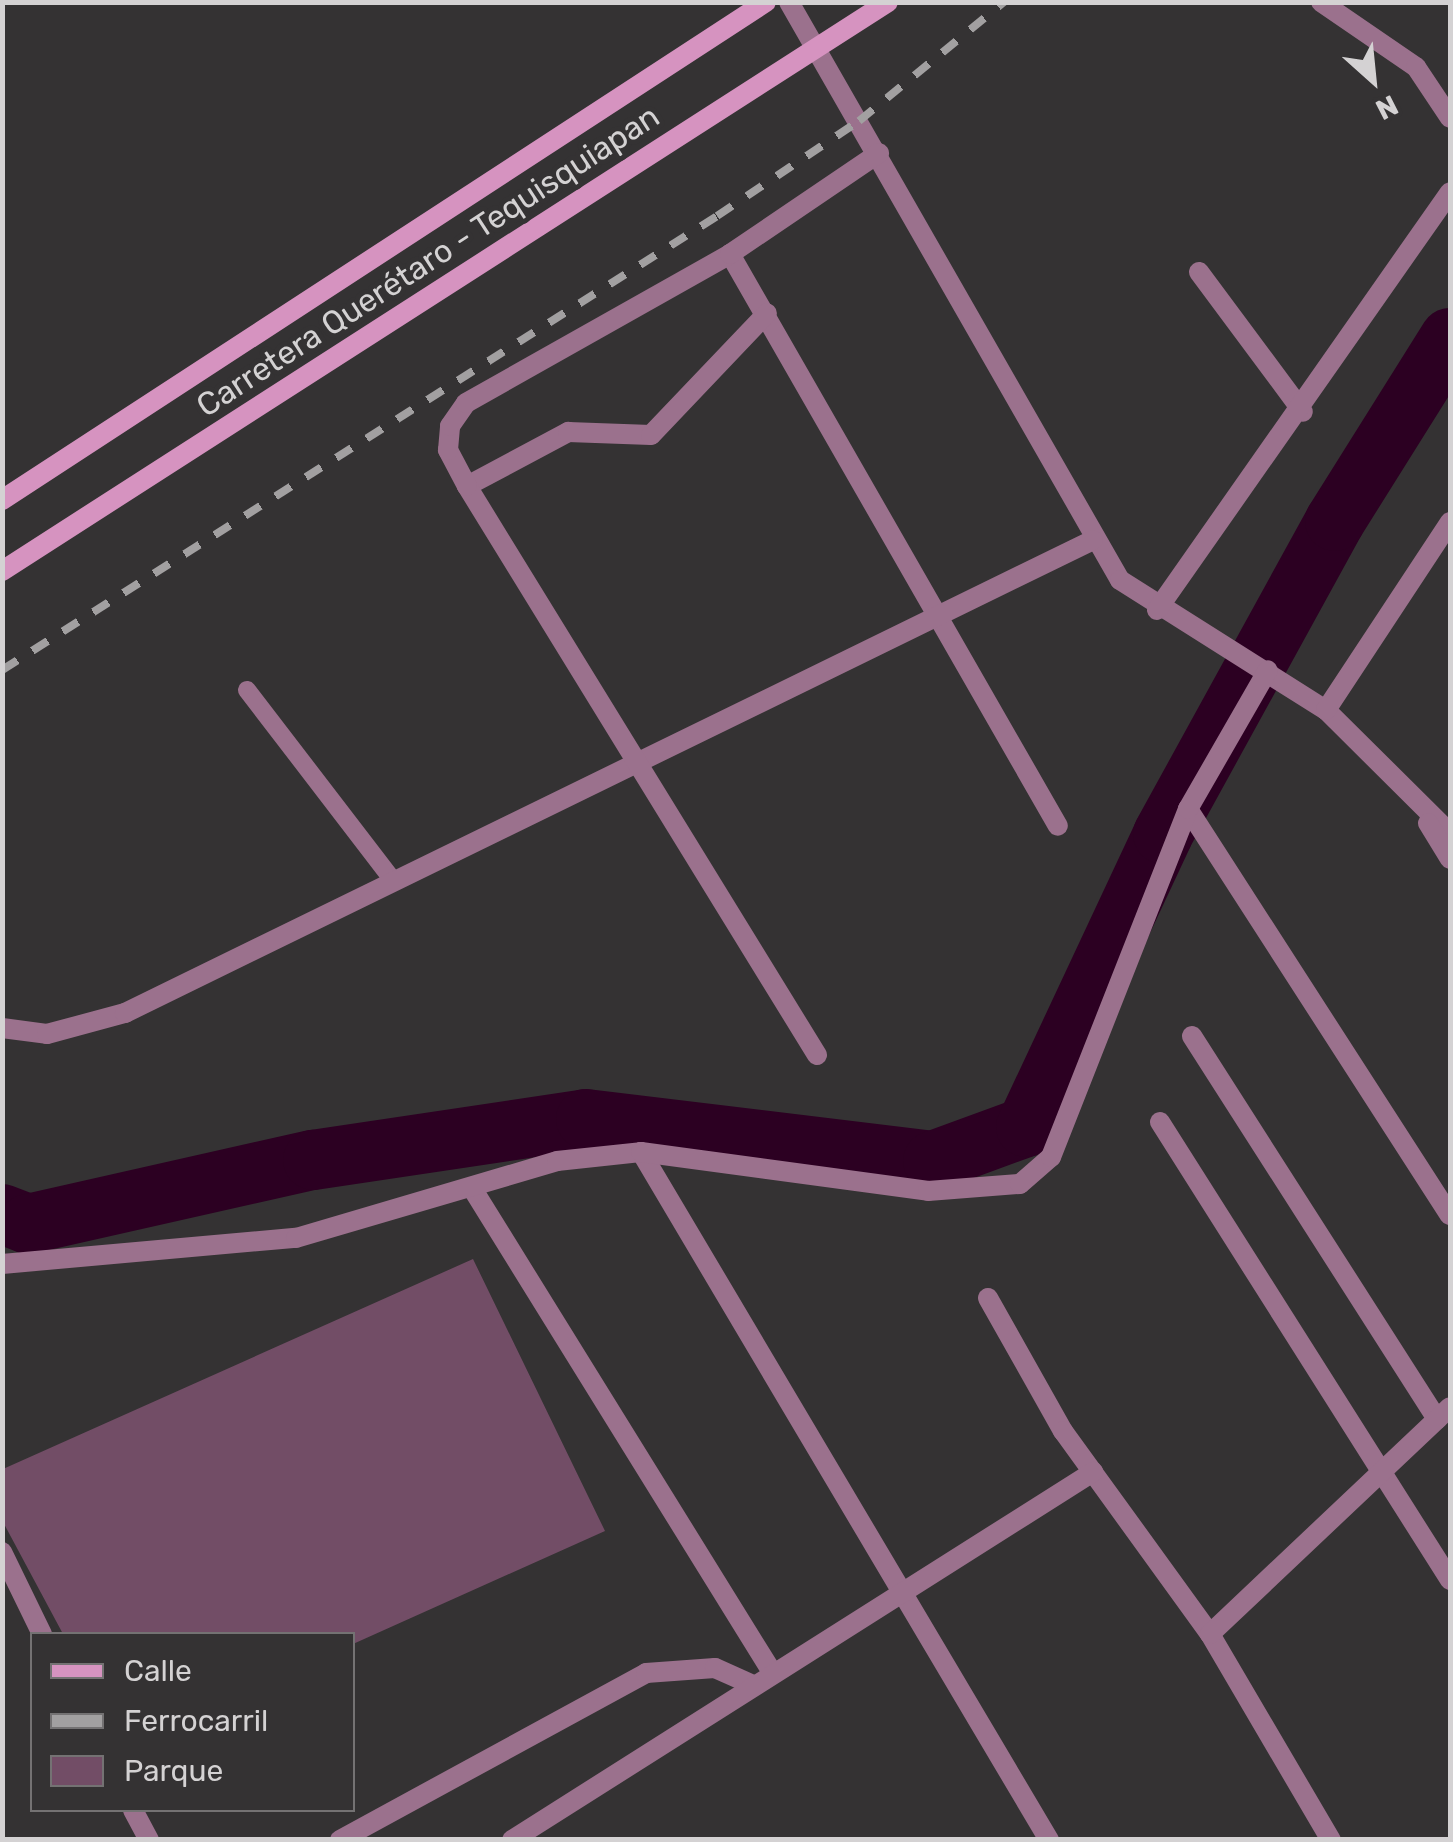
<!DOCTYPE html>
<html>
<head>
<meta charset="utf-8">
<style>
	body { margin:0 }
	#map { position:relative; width:1453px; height:1842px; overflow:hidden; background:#343233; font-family:Rubik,sans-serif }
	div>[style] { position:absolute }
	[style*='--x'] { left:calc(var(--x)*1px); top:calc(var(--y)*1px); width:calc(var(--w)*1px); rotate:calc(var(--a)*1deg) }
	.green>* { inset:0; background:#724d66 }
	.river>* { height:60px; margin:-30px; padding:0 30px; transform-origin:30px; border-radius:30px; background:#2c0022 }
	.lane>* { height:18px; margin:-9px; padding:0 9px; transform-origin:9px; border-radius:9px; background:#9b718d }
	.street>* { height:20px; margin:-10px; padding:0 10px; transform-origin:10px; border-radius:10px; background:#9b718d }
	.secondary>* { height:20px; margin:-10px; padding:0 10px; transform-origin:10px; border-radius:10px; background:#d693c0 }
	.rail>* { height:8px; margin-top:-4px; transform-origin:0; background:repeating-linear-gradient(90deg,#a2a0a1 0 18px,transparent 0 36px) }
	span { translate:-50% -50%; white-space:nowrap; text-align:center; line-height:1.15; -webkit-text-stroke:10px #343233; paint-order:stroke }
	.street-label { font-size:32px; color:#d4d2d3 }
	.frame { position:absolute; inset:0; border:5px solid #d4d2d3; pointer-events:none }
	.legend { position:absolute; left:30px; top:1632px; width:325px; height:180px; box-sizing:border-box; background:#343233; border:2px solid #747273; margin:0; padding:12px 18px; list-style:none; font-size:30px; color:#d4d2d3 }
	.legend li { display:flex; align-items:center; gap:20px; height:50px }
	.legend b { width:50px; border:2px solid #747273 }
	.north { position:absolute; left:1323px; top:30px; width:100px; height:100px; -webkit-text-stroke:8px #343233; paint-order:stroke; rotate:153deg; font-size:28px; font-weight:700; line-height:40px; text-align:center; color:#d4d2d3 }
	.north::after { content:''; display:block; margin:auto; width:35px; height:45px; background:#d4d2d3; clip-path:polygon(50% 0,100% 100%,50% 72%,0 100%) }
</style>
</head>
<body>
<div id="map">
	<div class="green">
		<i style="clip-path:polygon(473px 1259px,605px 1531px,353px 1644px,352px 1634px,63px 1634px,3px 1522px,3px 1469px)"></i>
	</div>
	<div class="river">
		<i style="--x:2;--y:1214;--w:28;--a:21"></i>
		<i style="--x:28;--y:1224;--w:292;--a:-12.7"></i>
		<i style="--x:313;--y:1160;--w:276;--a:-8.5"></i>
		<i style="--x:586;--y:1119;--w:350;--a:6.9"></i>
		<i style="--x:933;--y:1161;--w:99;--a:-20.1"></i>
		<i style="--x:1026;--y:1127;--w:323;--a:-64.9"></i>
		<i style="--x:1163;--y:834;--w:357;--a:-61.2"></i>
		<i style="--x:1335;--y:521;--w:216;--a:-57.9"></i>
	</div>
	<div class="lane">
		<i style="--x:247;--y:690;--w:240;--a:52.5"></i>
	</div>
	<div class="street">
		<i style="--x:789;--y:2;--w:666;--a:60.2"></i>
		<i style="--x:1120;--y:580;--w:244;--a:32.3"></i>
		<i style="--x:1326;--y:710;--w:175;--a:44.8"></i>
		<i style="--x:1321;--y:2;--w:115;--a:34.4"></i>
		<i style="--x:1416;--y:67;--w:61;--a:56.3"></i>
		<i style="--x:730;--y:254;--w:659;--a:60.17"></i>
		<i style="--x:1199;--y:272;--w:174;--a:53.4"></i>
		<i style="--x:467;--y:486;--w:115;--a:-28.1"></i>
		<i style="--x:568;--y:432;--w:83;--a:2.1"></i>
		<i style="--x:651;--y:435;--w:168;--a:-46.4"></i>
		<i style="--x:1157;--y:610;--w:510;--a:-54.97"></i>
		<i style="--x:1326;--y:710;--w:225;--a:-56.6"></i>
		<i style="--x:1188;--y:809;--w:483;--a:57.2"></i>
		<i style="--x:1428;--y:823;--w:42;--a:58.6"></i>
		<i style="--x:2;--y:1028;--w:45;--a:7.6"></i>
		<i style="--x:47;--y:1034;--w:81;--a:-15.1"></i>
		<i style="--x:125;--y:1013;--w:1077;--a:-26.04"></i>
		<i style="--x:1192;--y:1036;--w:455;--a:57.4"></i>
		<i style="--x:817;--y:1055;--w:668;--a:-121.6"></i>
		<i style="--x:467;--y:486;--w:41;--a:-117.8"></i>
		<i style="--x:448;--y:450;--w:24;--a:-85"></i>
		<i style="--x:450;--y:426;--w:28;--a:-55"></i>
		<i style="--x:466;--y:403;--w:303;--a:-29.4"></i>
		<i style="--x:730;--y:254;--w:180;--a:-34.1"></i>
		<i style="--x:1160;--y:1122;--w:542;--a:57.66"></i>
		<i style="--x:641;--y:1152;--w:800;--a:59.33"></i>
		<i style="--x:472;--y:1188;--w:569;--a:58.21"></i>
		<i style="--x:2;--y:1264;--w:295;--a:-5.1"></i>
		<i style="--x:296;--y:1238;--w:272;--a:-16.4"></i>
		<i style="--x:557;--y:1161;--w:84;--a:-6.1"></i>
		<i style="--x:641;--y:1152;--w:290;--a:7.7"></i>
		<i style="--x:928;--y:1191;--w:92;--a:-4.4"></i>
		<i style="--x:1020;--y:1184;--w:41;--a:-41.1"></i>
		<i style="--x:1051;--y:1157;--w:374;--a:-68.5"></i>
		<i style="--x:1188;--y:809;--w:160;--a:-60.1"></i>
		<i style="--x:988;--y:1298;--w:153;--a:60.6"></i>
		<i style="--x:1063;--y:1431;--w:251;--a:54.1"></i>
		<i style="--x:1210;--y:1634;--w:239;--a:59.6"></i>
		<i style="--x:2;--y:1552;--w:91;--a:64"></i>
		<i style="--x:1210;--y:1634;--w:330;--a:-43.4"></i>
		<i style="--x:133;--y:1810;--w:34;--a:62"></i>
		<i style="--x:340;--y:1840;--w:349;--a:-28.6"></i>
		<i style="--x:646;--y:1673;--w:69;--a:-4.1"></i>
		<i style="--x:715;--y:1668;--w:42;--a:24.1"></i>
		<i style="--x:512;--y:1840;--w:688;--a:-32.35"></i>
	</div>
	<div class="secondary">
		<i style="--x:2;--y:500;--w:912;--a:-33.1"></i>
		<i style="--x:2;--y:571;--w:1053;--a:-32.71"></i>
	</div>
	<div class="rail">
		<i style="--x:2;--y:670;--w:847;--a:-32.41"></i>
		<i style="--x:717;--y:216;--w:171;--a:-33.8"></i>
		<i style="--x:859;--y:121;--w:188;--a:-39.4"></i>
	</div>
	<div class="street-label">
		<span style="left:428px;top:261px;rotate:-33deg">Carretera Querétaro - Tequisquiapan</span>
	</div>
	<div class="frame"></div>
	<ul class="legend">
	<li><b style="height:12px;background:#d693c0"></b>Calle</li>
	<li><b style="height:12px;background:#a2a0a1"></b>Ferrocarril</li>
	<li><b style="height:28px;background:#724d66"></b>Parque</li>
	</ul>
	<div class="north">N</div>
</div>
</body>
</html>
